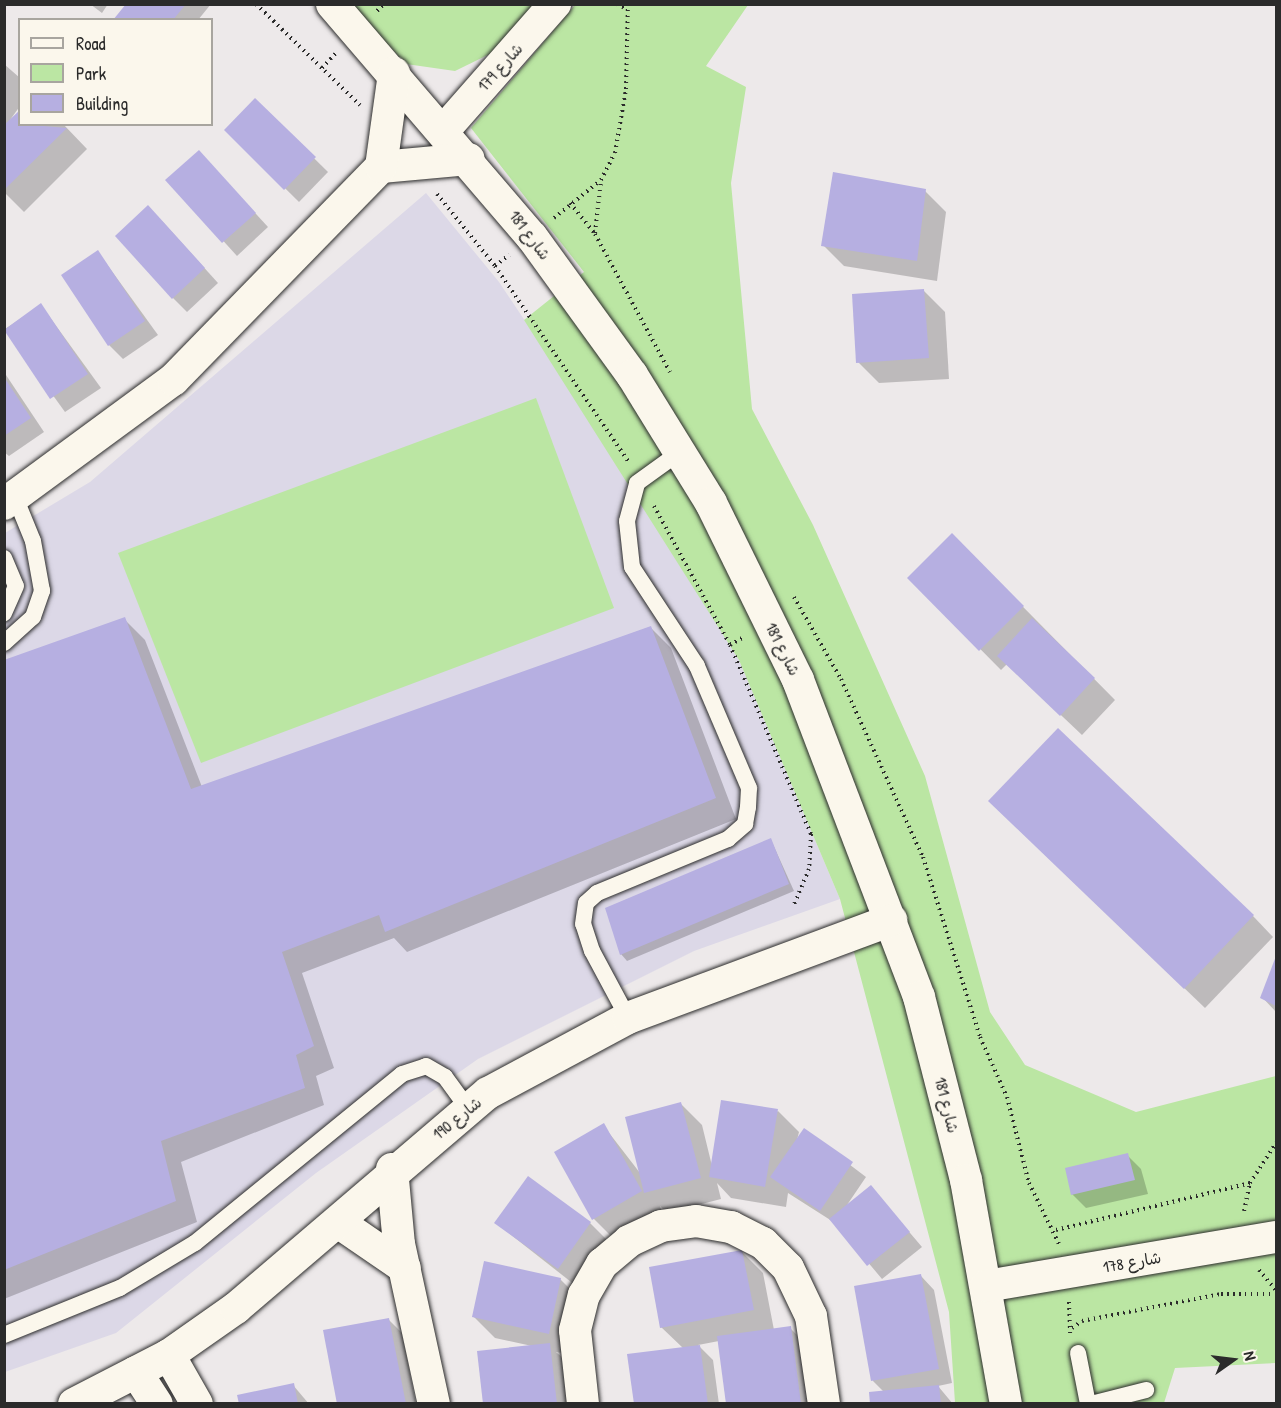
<!DOCTYPE html>
<html>
<head>
<meta charset="utf-8">
<style>
	body { margin:0 }
	#map { position:relative; width:1281px; height:1408px; overflow:hidden; background:#ede9ea; font-family:"Patrick Hand","Playpen Sans Arabic",sans-serif }
	div>[style] { position:absolute }
	[style*='--x'] { left:calc(var(--x)*1px); top:calc(var(--y)*1px); width:calc(var(--w)*1px); rotate:calc(var(--a)*1deg) }
	.built>* { inset:0; background:#dcd8e7 }
	.green>* { inset:0; background:#bbe6a3 }
	.shadow>* { inset:0; background:#0003 }
	.building>* { inset:0; background:#b6afe1 }
	.path>* { height:4px; margin-top:-2px; transform-origin:0; background:repeating-linear-gradient(90deg,#2b2b2b 0 1.5px,transparent 0 6px) }
	.roads { filter:drop-shadow(0 0 2px #2b2b2b) drop-shadow(0 0 2px #2b2b2b) }
	.service>* { height:16px; margin:-8px; padding:0 8px; transform-origin:8px; border-radius:8px; background:#fbf7ec }
	.minor>* { height:32px; margin:-16px; padding:0 16px; transform-origin:16px; border-radius:16px; background:#fbf7ec }
	span { translate:-50% -50%; white-space:nowrap; text-align:center; line-height:1.15; -webkit-text-stroke:4.5px #fbf7ec; paint-order:stroke }
	.street-label { font-size:16px; color:#2b2b2b }
	.frame { position:absolute; inset:0; border:6px solid #2b2b2b; pointer-events:none }
	.legend { position:absolute; left:18px; top:18px; width:195px; height:108px; box-sizing:border-box; background:#fbf7ec; border:2px solid #a8a59f; margin:0; padding:8px 10px; list-style:none; font-size:18px; color:#2b2b2b }
	.legend li { display:flex; align-items:center; gap:12px; height:30px }
	.legend b { width:30px; border:2px solid #a8a59f }
	.north { position:absolute; left:1203px; top:1330px; width:60px; height:60px; -webkit-text-stroke:4px #fbf7ec; paint-order:stroke; rotate:76deg; font-size:16px; font-weight:700; line-height:24px; text-align:center; color:#2b2b2b }
	.north::after { content:''; display:block; margin:auto; width:21px; height:27px; background:#2b2b2b; clip-path:polygon(50% 0,100% 100%,50% 72%,0 100%) }
</style>
</head>
<body>
<div id="map">
	<div class="built">
		<i style="clip-path:polygon(426px 193px,499px 282px,616px 457px,739px 660px,840px 899px,694px 951px,478px 1059px,316px 1173px,116px 1333px,5px 1372px,5px 533px,90px 482px)"></i>
	</div>
	<div class="green">
		<i style="clip-path:polygon(350px 5px,537px 5px,504px 47px,455px 71px,406px 64px)"></i>
		<i style="clip-path:polygon(575px 5px,748px 5px,706px 66px,746px 87px,731px 183px,752px 409px,813px 525px,925px 776px,990px 1012px,1025px 1065px,1136px 1112px,1276px 1076px,1276px 1363px,1175px 1368px,1164px 1403px,955px 1403px,949px 1312px,840px 899px,739px 660px,524px 320px,584px 272px,471px 128px)"></i>
		<i style="clip-path:polygon(536px 398px,614px 608px,201px 763px,118px 553px)"></i>
	</div>
	<div class="shadow">
		<i style="clip-path:polygon(90px 4px,108px 4px,102px 13px)"></i>
		<i style="clip-path:polygon(128px 4px,211px 4px,198px 20px,115px 20px)"></i>
		<i style="clip-path:polygon(4px 64px,20px 78px,20px 106px,10px 120px,63px 124px,87px 149px,24px 212px,4px 192px)"></i>
		<i style="clip-path:polygon(255px 100px,328px 172px,299px 202px,226px 130px)"></i>
		<i style="clip-path:polygon(212px 166px,268px 227px,237px 256px,168px 180px)"></i>
		<i style="clip-path:polygon(925px 191px,946px 212px,937px 281px,844px 266px,823px 245px)"></i>
		<i style="clip-path:polygon(162px 221px,218px 283px,187px 312px,173px 298px)"></i>
		<i style="clip-path:polygon(98px 252px,158px 335px,123px 359px,109px 345px)"></i>
		<i style="clip-path:polygon(924px 291px,945px 312px,949px 379px,879px 383px,858px 362px)"></i>
		<i style="clip-path:polygon(41px 305px,101px 388px,65px 412px,5px 329px)"></i>
		<i style="clip-path:polygon(4px 372px,44px 432px,9px 456px,4px 452px)"></i>
		<i style="clip-path:polygon(952px 535px,1115px 700px,1082px 735px,1007px 664px,1001px 670px,910px 578px)"></i>
		<i style="clip-path:polygon(124px 619px,145px 640px,202px 787px,650px 627px,671px 648px,736px 819px,407px 952px,394px 938px,302px 973px,334px 1068px,316px 1076px,324px 1105px,181px 1162px,197px 1222px,4px 1299px,4px 662px)"></i>
		<i style="clip-path:polygon(1011px 822px,1253px 916px,1273px 937px,1205px 1008px)"></i>
		<i style="clip-path:polygon(771px 840px,794px 891px,627px 961px,621px 954px)"></i>
		<i style="clip-path:polygon(1276px 960px,1276px 1012px,1262px 997px)"></i>
		<i style="clip-path:polygon(681px 1104px,702px 1125px,712px 1166px,778px 1111px,799px 1132px,797px 1140px,804px 1130px,866px 1177px,847px 1205px,871px 1187px,922px 1247px,882px 1279px,835px 1223px,788px 1193px,786px 1207px,731px 1198px,717px 1183px,721px 1199px,667px 1213px,660px 1206px,662px 1213px,615px 1240px,594px 1219px,556px 1152px,603px 1125px,640px 1173px)"></i>
		<i style="clip-path:polygon(1127px 1155px,1141px 1169px,1148px 1194px,1086px 1208px,1072px 1194px)"></i>
		<i style="clip-path:polygon(496px 1223px,590px 1223px,611px 1244px,580px 1289px)"></i>
		<i style="clip-path:polygon(742px 1252px,763px 1273px,774px 1330px,790px 1328px,804px 1342px,812px 1404px,728px 1404px,719px 1341px,698px 1345px,713px 1360px,719px 1404px,635px 1404px,683px 1348px,661px 1327px)"></i>
		<i style="clip-path:polygon(921px 1276px,934px 1290px,952px 1383px,938px 1386px,953px 1404px,872px 1404px,884px 1392px,873px 1381px,856px 1288px)"></i>
		<i style="clip-path:polygon(560px 1279px,581px 1300px,569px 1354px,556px 1352px,564px 1359px,569px 1404px,485px 1404px,532px 1346px,495px 1338px,474px 1317px)"></i>
		<i style="clip-path:polygon(388px 1319px,402px 1333px,416px 1404px,339px 1404px)"></i>
		<i style="clip-path:polygon(293px 1385px,309px 1404px,240px 1404px)"></i>
	</div>
	<div class="building">
		<i style="clip-path:polygon(126px 4px,186px 4px,173px 20px,113px 20px)"></i>
		<i style="clip-path:polygon(255px 98px,316px 157px,284px 190px,224px 130px)"></i>
		<i style="clip-path:polygon(20px 110px,20px 124px,67px 128px,4px 190px,4px 125px)"></i>
		<i style="clip-path:polygon(199px 150px,256px 213px,222px 243px,165px 180px)"></i>
		<i style="clip-path:polygon(833px 172px,926px 189px,917px 261px,821px 246px)"></i>
		<i style="clip-path:polygon(148px 205px,205px 268px,172px 299px,115px 236px)"></i>
		<i style="clip-path:polygon(98px 250px,145px 321px,108px 346px,61px 275px)"></i>
		<i style="clip-path:polygon(924px 289px,929px 358px,856px 363px,852px 294px)"></i>
		<i style="clip-path:polygon(41px 303px,88px 374px,50px 399px,4px 330px)"></i>
		<i style="clip-path:polygon(4px 377px,31px 418px,4px 436px)"></i>
		<i style="clip-path:polygon(952px 533px,1024px 606px,979px 651px,907px 578px)"></i>
		<i style="clip-path:polygon(125px 617px,191px 789px,651px 626px,716px 798px,385px 932px,379px 915px,282px 952px,314px 1046px,296px 1055px,305px 1088px,161px 1141px,176px 1201px,4px 1270px,4px 660px)"></i>
		<i style="clip-path:polygon(1032px 618px,1095px 678px,1060px 716px,997px 656px)"></i>
		<i style="clip-path:polygon(1058px 728px,1254px 915px,1184px 989px,988px 801px)"></i>
		<i style="clip-path:polygon(771px 838px,789px 884px,620px 955px,605px 908px)"></i>
		<i style="clip-path:polygon(1276px 956px,1276px 1006px,1260px 998px)"></i>
		<i style="clip-path:polygon(721px 1100px,778px 1109px,765px 1187px,709px 1177px)"></i>
		<i style="clip-path:polygon(681px 1102px,701px 1178px,644px 1193px,625px 1117px)"></i>
		<i style="clip-path:polygon(604px 1123px,642px 1191px,592px 1220px,554px 1152px)"></i>
		<i style="clip-path:polygon(804px 1128px,853px 1162px,820px 1211px,770px 1177px)"></i>
		<i style="clip-path:polygon(1128px 1153px,1135px 1180px,1071px 1195px,1065px 1168px)"></i>
		<i style="clip-path:polygon(528px 1176px,591px 1222px,558px 1269px,494px 1223px)"></i>
		<i style="clip-path:polygon(871px 1185px,910px 1232px,867px 1266px,829px 1219px)"></i>
		<i style="clip-path:polygon(742px 1250px,754px 1310px,660px 1328px,649px 1267px)"></i>
		<i style="clip-path:polygon(484px 1261px,561px 1278px,549px 1334px,472px 1317px)"></i>
		<i style="clip-path:polygon(921px 1274px,939px 1369px,871px 1381px,854px 1286px)"></i>
		<i style="clip-path:polygon(389px 1318px,406px 1404px,337px 1404px,323px 1330px)"></i>
		<i style="clip-path:polygon(791px 1326px,801px 1404px,726px 1404px,717px 1336px)"></i>
		<i style="clip-path:polygon(550px 1343px,557px 1404px,483px 1404px,477px 1351px)"></i>
		<i style="clip-path:polygon(700px 1345px,708px 1404px,634px 1404px,627px 1354px)"></i>
		<i style="clip-path:polygon(294px 1383px,298px 1404px,239px 1404px,237px 1395px)"></i>
		<i style="clip-path:polygon(939px 1385px,941px 1404px,870px 1404px,869px 1392px)"></i>
	</div>
	<div class="path">
		<i style="--x:256;--y:4;--w:145;--a:44.2"></i>
		<i style="--x:617;--y:4;--w:9;--a:27"></i>
		<i style="--x:377;--y:11;--w:10;--a:-45"></i>
		<i style="--x:322;--y:68;--w:21;--a:-47"></i>
		<i style="--x:437;--y:194;--w:92;--a:51.1"></i>
		<i style="--x:495;--y:266;--w:236;--a:55.7"></i>
		<i style="--x:570;--y:203;--w:40;--a:51"></i>
		<i style="--x:595;--y:234;--w:157;--a:61.5"></i>
		<i style="--x:554;--y:218;--w:60;--a:-39"></i>
		<i style="--x:601;--y:180;--w:30;--a:-63"></i>
		<i style="--x:615;--y:153;--w:65;--a:-80.2"></i>
		<i style="--x:626;--y:89;--w:85;--a:-88.7"></i>
		<i style="--x:595;--y:233;--w:53;--a:-83.5"></i>
		<i style="--x:495;--y:266;--w:18;--a:-38"></i>
		<i style="--x:654;--y:506;--w:158;--a:61.3"></i>
		<i style="--x:730;--y:645;--w:206;--a:66.8"></i>
		<i style="--x:811;--y:834;--w:35;--a:93"></i>
		<i style="--x:809;--y:869;--w:41;--a:112.8"></i>
		<i style="--x:794;--y:597;--w:95;--a:60.2"></i>
		<i style="--x:841;--y:679;--w:196;--a:65.3"></i>
		<i style="--x:923;--y:857;--w:189;--a:72.4"></i>
		<i style="--x:980;--y:1037;--w:66;--a:65.8"></i>
		<i style="--x:1007;--y:1097;--w:89;--a:75.7"></i>
		<i style="--x:1029;--y:1183;--w:68;--a:63.8"></i>
		<i style="--x:730;--y:645;--w:16;--a:-30"></i>
		<i style="--x:1244;--y:1211;--w:29;--a:-78"></i>
		<i style="--x:1250;--y:1183;--w:48;--a:-57"></i>
		<i style="--x:1056;--y:1230;--w:200;--a:-13.6"></i>
		<i style="--x:1259;--y:1270;--w:26;--a:50"></i>
		<i style="--x:1069;--y:1302;--w:31;--a:88"></i>
		<i style="--x:1072;--y:1328;--w:12;--a:-35"></i>
		<i style="--x:1082;--y:1321;--w:142;--a:-11"></i>
		<i style="--x:1221;--y:1294;--w:55;--a:0"></i>
	</div>
	<div class="roads">
		<div class="service">
			<i style="--x:4;--y:558;--w:30;--a:67"></i>
			<i style="--x:16;--y:586;--w:30;--a:114"></i>
			<i style="--x:4;--y:643;--w:39;--a:-42"></i>
			<i style="--x:33;--y:617;--w:28;--a:-71"></i>
			<i style="--x:42;--y:591;--w:51;--a:-100.2"></i>
			<i style="--x:33;--y:541;--w:48;--a:-112.2"></i>
			<i style="--x:628;--y:1018;--w:76;--a:-118.2"></i>
			<i style="--x:592;--y:951;--w:28;--a:-108"></i>
			<i style="--x:583;--y:924;--w:21;--a:-82"></i>
			<i style="--x:586;--y:903;--w:15;--a:-42"></i>
			<i style="--x:597;--y:893;--w:142;--a:-22.4"></i>
			<i style="--x:728;--y:839;--w:23;--a:-41"></i>
			<i style="--x:745;--y:824;--w:17;--a:-80"></i>
			<i style="--x:748;--y:807;--w:19;--a:-87"></i>
			<i style="--x:749;--y:788;--w:133;--a:-113.1"></i>
			<i style="--x:697;--y:666;--w:118;--a:-123.3"></i>
			<i style="--x:632;--y:567;--w:46;--a:-96.2"></i>
			<i style="--x:627;--y:521;--w:39;--a:-75"></i>
			<i style="--x:637;--y:483;--w:53;--a:-35.8"></i>
			<i style="--x:4;--y:1335;--w:125;--a:-22.1"></i>
			<i style="--x:120;--y:1288;--w:87;--a:-31"></i>
			<i style="--x:195;--y:1243;--w:267;--a:-39.2"></i>
			<i style="--x:402;--y:1074;--w:25;--a:-18"></i>
			<i style="--x:426;--y:1066;--w:22;--a:30"></i>
			<i style="--x:445;--y:1077;--w:39;--a:54"></i>
			<i style="--x:1078;--y:1353;--w:52;--a:78.9"></i>
			<i style="--x:1091;--y:1404;--w:57;--a:-14.3"></i>
		</div>
		<div class="minor">
			<i style="--x:332;--y:4;--w:307;--a:49.4"></i>
			<i style="--x:532;--y:237;--w:170;--a:54.1"></i>
			<i style="--x:632;--y:375;--w:150;--a:58.3"></i>
			<i style="--x:711;--y:503;--w:197;--a:63.8"></i>
			<i style="--x:798;--y:680;--w:339;--a:69.1"></i>
			<i style="--x:919;--y:997;--w:189;--a:75.6"></i>
			<i style="--x:966;--y:1180;--w:228;--a:79.9"></i>
			<i style="--x:445;--y:129;--w:167;--a:-48.7"></i>
			<i style="--x:381;--y:167;--w:88;--a:-5.2"></i>
			<i style="--x:4;--y:504;--w:210;--a:-36.3"></i>
			<i style="--x:173;--y:380;--w:298;--a:-45.7"></i>
			<i style="--x:381;--y:167;--w:95;--a:-82.1"></i>
			<i style="--x:392;--y:1169;--w:75;--a:84.7"></i>
			<i style="--x:399;--y:1244;--w:164;--a:77.7"></i>
			<i style="--x:338;--y:1222;--w:81;--a:34.5"></i>
			<i style="--x:986;--y:1286;--w:294;--a:-9.6"></i>
			<i style="--x:169;--y:1355;--w:56;--a:60.3"></i>
			<i style="--x:136;--y:1372;--w:38;--a:57"></i>
			<i style="--x:74;--y:1404;--w:107;--a:-27.3"></i>
			<i style="--x:169;--y:1355;--w:82;--a:-35"></i>
			<i style="--x:236;--y:1308;--w:331;--a:-40.5"></i>
			<i style="--x:488;--y:1093;--w:159;--a:-28.2"></i>
			<i style="--x:628;--y:1018;--w:281;--a:-20.4"></i>
			<i style="--x:583;--y:1404;--w:74;--a:-96.2"></i>
			<i style="--x:575;--y:1330;--w:36;--a:-76"></i>
			<i style="--x:584;--y:1295;--w:36;--a:-60"></i>
			<i style="--x:602;--y:1264;--w:35;--a:-40"></i>
			<i style="--x:629;--y:1241;--w:35;--a:-25"></i>
			<i style="--x:661;--y:1226;--w:35;--a:-8"></i>
			<i style="--x:696;--y:1221;--w:36;--a:10"></i>
			<i style="--x:731;--y:1227;--w:36;--a:27"></i>
			<i style="--x:763;--y:1243;--w:35;--a:45"></i>
			<i style="--x:788;--y:1268;--w:53;--a:64.4"></i>
			<i style="--x:811;--y:1316;--w:89;--a:81.6"></i>
		</div>
	</div>
	<div class="street-label">
		<span style="left:500px;top:67px;rotate:-48deg">شارع 179</span>
		<span style="left:530px;top:235px;rotate:53deg">شارع 181</span>
		<span style="left:783px;top:649px;rotate:63deg">شارع 181</span>
		<span style="left:947px;top:1105px;rotate:76deg">شارع 181</span>
		<span style="left:457px;top:1118px;rotate:-39deg">شارع 190</span>
		<span style="left:1132px;top:1262px;rotate:-10deg">شارع 178</span>
	</div>
	<div class="frame"></div>
	<ul class="legend">
	<li><b style="height:8px;background:#fbf7ec"></b>Road</li>
	<li><b style="height:16px;background:#bbe6a3"></b>Park</li>
	<li><b style="height:16px;background:#b6afe1"></b>Building</li>
	</ul>
	<div class="north">N</div>
</div>
</body>
</html>
